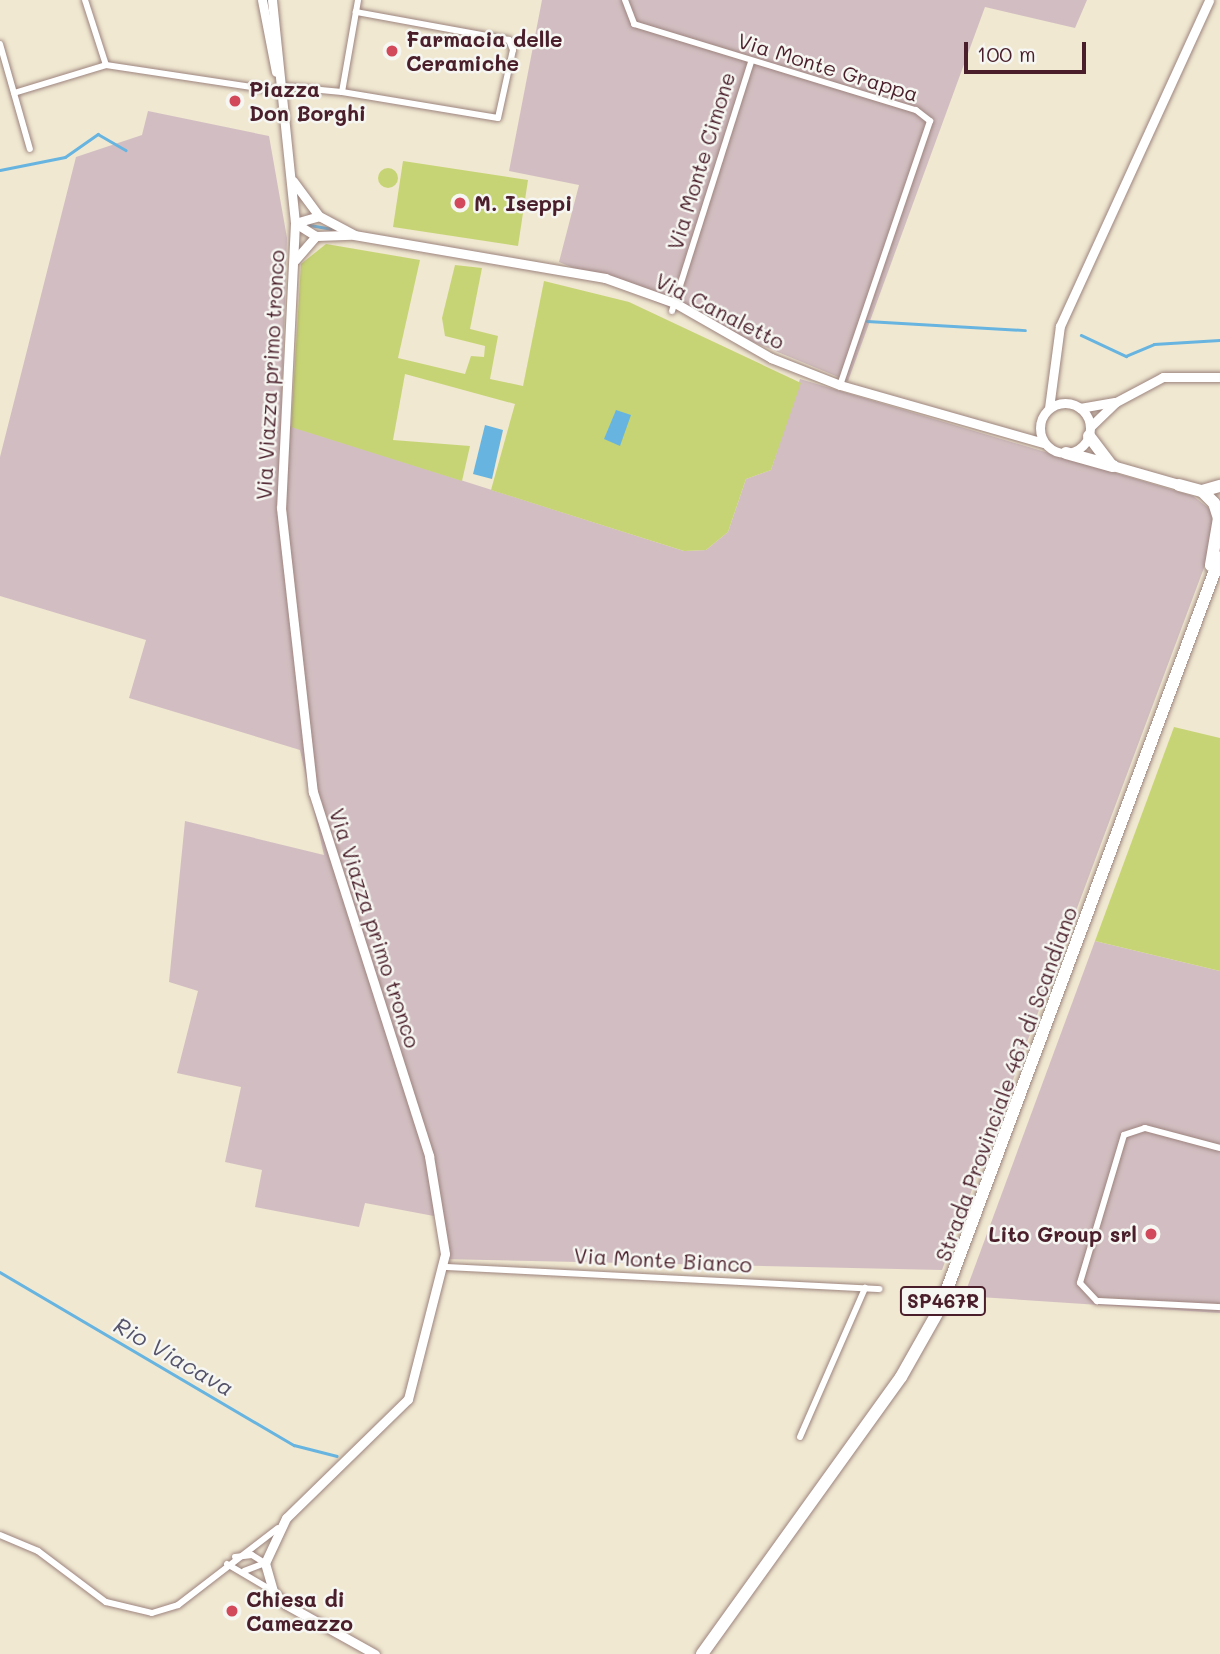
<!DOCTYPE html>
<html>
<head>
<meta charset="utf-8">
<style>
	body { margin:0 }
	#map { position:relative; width:1220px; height:1654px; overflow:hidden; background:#f0e8d1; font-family:Mali,sans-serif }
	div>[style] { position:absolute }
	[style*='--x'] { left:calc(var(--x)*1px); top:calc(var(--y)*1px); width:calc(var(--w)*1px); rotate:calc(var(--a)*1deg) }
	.industrial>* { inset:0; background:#d2bec2 }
	.green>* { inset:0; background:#c7d475 }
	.round { border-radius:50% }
	.water>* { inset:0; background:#67b4e1 }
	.stream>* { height:2.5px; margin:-1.25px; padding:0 1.25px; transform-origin:1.25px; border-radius:1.25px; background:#67b4e1 }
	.roads { filter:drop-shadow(0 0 2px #9d847e) drop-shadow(0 0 2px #9d847e) }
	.street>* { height:6px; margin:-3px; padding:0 3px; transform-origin:3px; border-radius:3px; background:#fff }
	.secondary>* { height:9px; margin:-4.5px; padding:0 4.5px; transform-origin:4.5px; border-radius:4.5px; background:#fff }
	.secondary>.ring { margin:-4.5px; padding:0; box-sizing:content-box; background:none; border:9px solid #fff; border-radius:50% }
	.primary>* { height:10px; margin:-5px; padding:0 5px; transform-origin:5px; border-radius:5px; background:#fff }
	.highway>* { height:12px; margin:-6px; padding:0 6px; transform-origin:6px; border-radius:6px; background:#fff }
	.dots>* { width:19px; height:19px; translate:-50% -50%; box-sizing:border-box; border:4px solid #f6f6f2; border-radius:50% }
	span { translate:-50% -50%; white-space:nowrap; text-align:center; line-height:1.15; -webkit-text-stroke:5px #f6f6f2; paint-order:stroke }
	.shield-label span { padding:2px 5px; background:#f6f6f2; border:2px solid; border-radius:5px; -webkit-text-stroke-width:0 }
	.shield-label { font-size:19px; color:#4a1f2b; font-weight:700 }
	.poi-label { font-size:21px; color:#4a1f2b; font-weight:700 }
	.left { translate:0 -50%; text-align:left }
	.right { translate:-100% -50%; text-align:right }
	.street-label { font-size:21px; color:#4a1f2b }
	.water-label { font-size:23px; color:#54536b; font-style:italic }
	.scale { position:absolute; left:964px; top:42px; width:122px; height:32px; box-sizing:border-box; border:4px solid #4a1f2b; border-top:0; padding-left:9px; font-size:21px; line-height:24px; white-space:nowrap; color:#4a1f2b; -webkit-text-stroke:5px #f6f6f2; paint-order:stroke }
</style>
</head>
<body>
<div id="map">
	<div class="industrial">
		<i style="clip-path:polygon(542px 0,1087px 0,1075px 28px,985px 7px,848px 381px,559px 262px,579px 185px,509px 171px)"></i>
		<i style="clip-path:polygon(148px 111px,269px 136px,287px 238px,281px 423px,684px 551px,706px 550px,728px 532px,746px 479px,771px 470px,800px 379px,1193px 496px,1211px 510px,1214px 541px,942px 1270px,441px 1259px,439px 1217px,365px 1203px,359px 1227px,255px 1207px,262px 1170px,225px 1162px,241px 1087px,177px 1073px,198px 991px,169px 982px,185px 821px,324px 855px,300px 750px,129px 698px,146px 640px,0 596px,0 457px,76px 157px,142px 135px)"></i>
		<i style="clip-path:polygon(1095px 941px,1220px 971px,1220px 1313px,964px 1296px)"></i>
	</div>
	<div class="green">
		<i style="clip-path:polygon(403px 161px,528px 180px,518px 246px,393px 227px)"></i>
		<i class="round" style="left:378px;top:168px;width:20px;height:20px"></i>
		<i style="clip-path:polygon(326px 244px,420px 260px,398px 358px,465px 374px,471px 356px,484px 357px,485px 346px,445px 336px,442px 318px,455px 265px,482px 268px,470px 329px,498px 336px,490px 379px,523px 386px,544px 281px,629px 302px,801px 383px,771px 470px,746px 479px,728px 532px,706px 550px,684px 551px,491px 490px,515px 404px,405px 374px,393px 440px,470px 446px,462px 481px,291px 427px,301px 264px)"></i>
		<i style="clip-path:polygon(1174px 727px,1220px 738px,1220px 971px,1095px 941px)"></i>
	</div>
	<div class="water">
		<i style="clip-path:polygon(616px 410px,631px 415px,620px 446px,604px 439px)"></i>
		<i style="clip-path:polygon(485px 425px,503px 430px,492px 479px,473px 474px)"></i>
	</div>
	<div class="stream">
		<i style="--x:0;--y:170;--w:66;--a:-11.3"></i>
		<i style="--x:65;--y:157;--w:40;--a:-34.9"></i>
		<i style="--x:98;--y:134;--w:32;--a:30"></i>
		<i style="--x:304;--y:224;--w:27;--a:10"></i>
		<i style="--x:867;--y:321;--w:158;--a:3.3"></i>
		<i style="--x:1081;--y:335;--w:50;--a:25"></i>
		<i style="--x:1126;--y:356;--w:30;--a:-23"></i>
		<i style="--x:1154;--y:344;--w:66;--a:-3.5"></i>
		<i style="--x:0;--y:1272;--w:341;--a:30.5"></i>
		<i style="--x:294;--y:1445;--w:44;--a:14.3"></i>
	</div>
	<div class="roads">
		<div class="street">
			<i style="--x:85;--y:0;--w:68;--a:72.1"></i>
			<i style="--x:625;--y:0;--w:26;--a:69"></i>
			<i style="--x:634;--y:24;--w:295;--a:17"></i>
			<i style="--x:916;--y:110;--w:18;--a:38"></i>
			<i style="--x:930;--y:121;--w:279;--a:108.8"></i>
			<i style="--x:0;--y:44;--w:109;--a:74.1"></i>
			<i style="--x:279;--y:86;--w:63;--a:5.4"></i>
			<i style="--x:342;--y:92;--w:93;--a:-80.1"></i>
			<i style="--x:342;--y:92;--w:158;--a:9.5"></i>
			<i style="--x:498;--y:118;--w:70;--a:-77.6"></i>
			<i style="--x:513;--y:50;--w:11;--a:-112"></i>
			<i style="--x:509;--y:40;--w:156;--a:-169.6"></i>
			<i style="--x:14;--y:93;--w:96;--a:-16.9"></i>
			<i style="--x:106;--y:65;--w:174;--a:8.6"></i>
			<i style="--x:672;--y:311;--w:261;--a:-72.4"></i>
			<i style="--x:1220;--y:1148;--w:78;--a:-165.1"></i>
			<i style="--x:1145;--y:1128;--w:22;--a:162"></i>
			<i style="--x:1124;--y:1135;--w:154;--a:106.6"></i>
			<i style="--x:1080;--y:1283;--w:25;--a:47"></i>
			<i style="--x:1097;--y:1301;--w:123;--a:2.8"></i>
			<i style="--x:445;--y:1267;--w:435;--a:2.9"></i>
			<i style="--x:800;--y:1437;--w:163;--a:-66.4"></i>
			<i style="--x:0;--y:1535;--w:41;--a:22.8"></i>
			<i style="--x:38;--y:1551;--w:85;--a:36.9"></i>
			<i style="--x:106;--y:1602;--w:47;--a:13.4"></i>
			<i style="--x:152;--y:1613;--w:27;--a:-17"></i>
			<i style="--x:178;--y:1605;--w:126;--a:-37.6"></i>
			<i style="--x:235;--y:1557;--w:17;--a:-7"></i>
			<i style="--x:252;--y:1555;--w:15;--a:32"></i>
			<i style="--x:265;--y:1563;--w:22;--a:159"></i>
			<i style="--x:227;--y:1564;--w:53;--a:30.4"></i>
		</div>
		<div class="secondary">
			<i style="--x:262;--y:0;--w:73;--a:79"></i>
			<i style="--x:272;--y:0;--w:224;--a:84.1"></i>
			<i style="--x:295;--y:223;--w:285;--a:92.8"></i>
			<i style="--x:281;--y:508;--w:286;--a:83.6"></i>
			<i style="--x:313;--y:792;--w:382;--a:72.3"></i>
			<i style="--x:429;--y:1156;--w:99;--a:80.7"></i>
			<i style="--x:445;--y:1254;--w:150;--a:104.3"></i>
			<i style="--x:408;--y:1399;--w:170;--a:135.7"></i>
			<i style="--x:286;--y:1518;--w:50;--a:115"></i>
			<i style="--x:265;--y:1563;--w:29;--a:74"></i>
			<i style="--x:273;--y:1591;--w:18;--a:47"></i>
			<i style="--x:285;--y:1604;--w:103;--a:29.1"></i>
			<i style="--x:293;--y:181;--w:44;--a:53.4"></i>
			<i style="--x:319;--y:216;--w:40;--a:28"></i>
			<i style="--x:354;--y:235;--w:255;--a:9.7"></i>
			<i style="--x:605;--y:278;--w:74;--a:19.7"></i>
			<i style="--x:675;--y:303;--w:111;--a:29.8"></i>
			<i style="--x:771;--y:358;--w:74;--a:21.4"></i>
			<i style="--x:840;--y:385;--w:212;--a:15.9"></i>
			<i style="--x:295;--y:223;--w:25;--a:32"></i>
			<i style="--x:316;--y:236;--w:36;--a:-2"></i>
			<i style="--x:295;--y:223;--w:25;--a:-16"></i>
			<i style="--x:295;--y:260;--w:32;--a:-49"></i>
			<i class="ring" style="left:1040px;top:403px;width:41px;height:41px"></i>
			<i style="--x:1049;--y:408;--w:83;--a:-82.4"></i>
			<i style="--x:1060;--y:326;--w:358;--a:-65.4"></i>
			<i style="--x:1080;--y:408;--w:35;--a:-10"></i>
			<i style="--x:1090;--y:427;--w:36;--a:-44"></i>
			<i style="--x:1116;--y:402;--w:53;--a:-28"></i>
			<i style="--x:1163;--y:377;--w:57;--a:0"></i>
		</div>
		<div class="primary">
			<i style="--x:1113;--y:466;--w:69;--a:16.1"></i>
		</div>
		<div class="highway">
			<i style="--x:1089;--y:436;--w:35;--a:53"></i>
			<i style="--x:1066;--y:453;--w:49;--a:15.5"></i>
			<i style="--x:1179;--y:485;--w:24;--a:15"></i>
			<i style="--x:1202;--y:491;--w:17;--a:45"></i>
			<i style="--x:1214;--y:503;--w:16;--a:72"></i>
			<i style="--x:1219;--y:518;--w:48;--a:99.7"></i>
			<i style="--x:1202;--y:491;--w:19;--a:-16"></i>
			<i style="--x:702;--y:1654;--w:341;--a:-54.3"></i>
			<i style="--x:901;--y:1377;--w:79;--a:-60.5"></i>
			<i style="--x:940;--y:1308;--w:801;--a:-69.55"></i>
		</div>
	</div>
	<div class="dots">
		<i style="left:392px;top:51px;background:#d1495b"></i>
		<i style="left:235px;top:101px;background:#d1495b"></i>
		<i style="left:460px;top:203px;background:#d1495b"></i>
		<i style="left:1151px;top:1234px;background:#d1495b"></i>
		<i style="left:232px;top:1611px;background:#d1495b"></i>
	</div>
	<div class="shield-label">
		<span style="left:943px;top:1301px">SP467R</span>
	</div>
	<div class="poi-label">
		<span class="left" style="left:406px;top:51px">Farmacia delle<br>Ceramiche</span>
		<span class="left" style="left:249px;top:101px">Piazza<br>Don Borghi</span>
		<span class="left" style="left:474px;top:203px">M. Iseppi</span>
		<span class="right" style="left:1137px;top:1234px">Lito Group srl</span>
		<span class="left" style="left:246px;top:1611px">Chiesa di<br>Cameazzo</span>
	</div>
	<div class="street-label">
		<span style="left:828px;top:67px;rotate:17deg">Via Monte Grappa</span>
		<span style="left:701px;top:161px;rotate:-73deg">Via Monte Cimone</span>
		<span style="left:720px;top:311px;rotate:27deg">Via Canaletto</span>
		<span style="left:270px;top:375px;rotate:-87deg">Via Viazza primo tronco</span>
		<span style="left:375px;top:928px;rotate:72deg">Via Viazza primo tronco</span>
		<span style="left:1006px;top:1084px;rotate:-70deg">Strada Provinciale 467 di Scandiano</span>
		<span style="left:663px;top:1260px;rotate:3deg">Via Monte Bianco</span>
	</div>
	<div class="water-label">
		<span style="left:174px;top:1356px;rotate:30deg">Rio Viacava</span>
	</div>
	<div class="scale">100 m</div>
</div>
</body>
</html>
